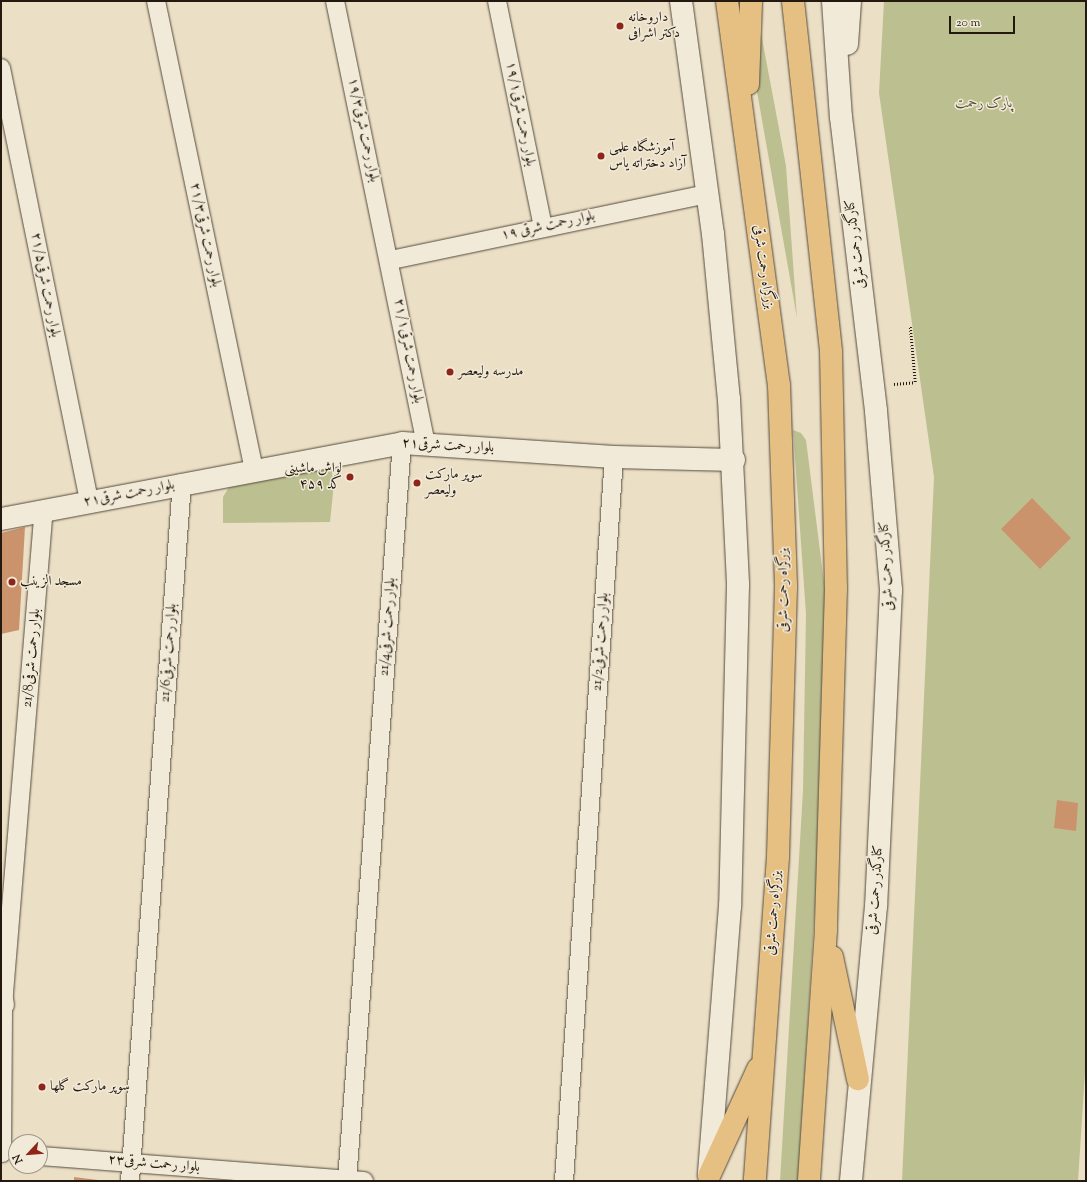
<!DOCTYPE html>
<html>
<head>
<meta charset="utf-8">
<style>
	body { margin:0 }
	#map { position:relative; width:1087px; height:1182px; overflow:hidden; background:#ebdfc5; font-family:"Sorts Mill Goudy",Amiri,serif }
	div>[style] { position:absolute }
	[style*='--x'] { left:calc(var(--x)*1px); top:calc(var(--y)*1px); width:calc(var(--w)*1px); rotate:calc(var(--a)*1deg) }
	.green>* { inset:0; background:#bcc091 }
	.building>* { inset:0; background:#cb936c }
	.path>* { height:2.5px; margin-top:-1.25px; transform-origin:0; background:repeating-linear-gradient(90deg,#23190e 0 1px,transparent 0 3px) }
	.roads { filter:drop-shadow(0 0 1px #554a3c) drop-shadow(0 0 1px #554a3c) }
	.minor>* { height:18px; margin:-9px; padding:0 9px; transform-origin:9px; border-radius:9px; background:#f2ead9 }
	.tertiary>* { height:22px; margin:-11px; padding:0 11px; transform-origin:11px; border-radius:11px; background:#f2ead9 }
	.secondary>* { height:22px; margin:-11px; padding:0 11px; transform-origin:11px; border-radius:11px; background:#f2ead9 }
	.trunk>* { height:22px; margin:-11px; padding:0 11px; transform-origin:11px; border-radius:11px; background:#e6c082 }
	.dots>* { width:11px; height:11px; translate:-50% -50%; box-sizing:border-box; border:2px solid #f2ead9; border-radius:50% }
	span { translate:-50% -50%; white-space:nowrap; text-align:center; line-height:1.15; -webkit-text-stroke:3px #f2ead9; paint-order:stroke }
	.poi-label { font-size:14px; color:#23190e }
	.left { translate:0 -50%; text-align:left }
	.right { translate:-100% -50%; text-align:right }
	.park-label { font-size:14px; color:#514b35; font-style:italic }
	.street-label { font-size:14px; color:#23190e }
	.frame { position:absolute; inset:0; border:2px solid #23190e; pointer-events:none }
	.north { position:absolute; left:8px; top:1134px; width:40px; height:40px; box-sizing:border-box; background:#f2ead9; border:1px solid #9f9688; border-radius:50%; rotate:244deg; font-size:11px; font-weight:700; line-height:16px; text-align:center; color:#23190e }
	.north::after { content:''; display:block; margin:auto; width:14px; height:18px; background:#8f2418; clip-path:polygon(50% 0,100% 100%,50% 72%,0 100%) }
	.scale { position:absolute; left:949px; top:16px; width:66px; height:18px; box-sizing:border-box; border:2px solid #23190e; border-top:0; padding-left:5px; font-size:12px; line-height:14px; white-space:nowrap; color:#23190e; -webkit-text-stroke:3px #f2ead9; paint-order:stroke }
</style>
</head>
<body>
<div id="map">
	<div class="green">
		<i style="clip-path:polygon(741px 1px,755px 1px,786px 166px,797px 318px)"></i>
		<i style="clip-path:polygon(884px 1px,1086px 1px,1086px 1057px,1078px 1181px,902px 1181px,934px 477px,879px 93px)"></i>
		<i style="clip-path:polygon(793px 430px,801px 433px,806px 440px,826px 598px,823px 777px,798px 1181px,780px 1181px,803px 790px,806px 614px)"></i>
		<i style="clip-path:polygon(336px 464px,330px 522px,223px 523px,223px 497px,229px 487px)"></i>
	</div>
	<div class="building">
		<i style="clip-path:polygon(1032px 498px,1071px 538px,1040px 569px,1001px 529px)"></i>
		<i style="clip-path:polygon(25px 527px,19px 630px,1px 634px,1px 533px)"></i>
		<i style="clip-path:polygon(1057px 800px,1078px 803px,1076px 831px,1054px 828px)"></i>
		<i style="clip-path:polygon(74px 1177px,98px 1180px,98px 1181px,74px 1181px)"></i>
	</div>
	<div class="path">
		<i style="--x:894;--y:384;--w:21;--a:-5"></i>
		<i style="--x:915;--y:382;--w:56;--a:-95.1"></i>
	</div>
	<div class="roads">
		<div class="minor">
			<i style="--x:156;--y:1;--w:478;--a:78.2"></i>
			<i style="--x:335;--y:1;--w:451;--a:78.4"></i>
			<i style="--x:497;--y:1;--w:231;--a:78.5"></i>
			<i style="--x:1;--y:68;--w:443;--a:78.5"></i>
			<i style="--x:391;--y:260;--w:323;--a:-11.8"></i>
			<i style="--x:2;--y:1153;--w:148;--a:-89.6"></i>
			<i style="--x:3;--y:1005;--w:496;--a:-85.3"></i>
			<i style="--x:40;--y:1156;--w:325;--a:4.4"></i>
			<i style="--x:130;--y:1181;--w:700;--a:-85.74"></i>
			<i style="--x:347;--y:1181;--w:740;--a:-85.74"></i>
			<i style="--x:564;--y:1181;--w:726;--a:-86.05"></i>
		</div>
		<div class="tertiary">
			<i style="--x:1;--y:519;--w:408;--a:-10.7"></i>
			<i style="--x:402;--y:443;--w:212;--a:3.8"></i>
			<i style="--x:614;--y:457;--w:120;--a:1.4"></i>
			<i style="--x:1;--y:993;--w:12;--a:81"></i>
		</div>
		<div class="secondary">
			<i style="--x:681;--y:1;--w:235;--a:82.2"></i>
			<i style="--x:713;--y:234;--w:166;--a:84.5"></i>
			<i style="--x:729;--y:399;--w:186;--a:87.2"></i>
			<i style="--x:738;--y:585;--w:321;--a:91.4"></i>
			<i style="--x:730;--y:906;--w:269;--a:94.5"></i>
			<i style="--x:833;--y:1;--w:116;--a:86.1"></i>
			<i style="--x:841;--y:117;--w:296;--a:83.2"></i>
			<i style="--x:876;--y:411;--w:180;--a:85.2"></i>
			<i style="--x:891;--y:590;--w:316;--a:92.7"></i>
			<i style="--x:876;--y:906;--w:276;--a:95.2"></i>
			<i style="--x:847;--y:44;--w:43;--a:-86"></i>
		</div>
		<div class="trunk">
			<i style="--x:727;--y:1;--w:388;--a:82.3"></i>
			<i style="--x:779;--y:385;--w:202;--a:88"></i>
			<i style="--x:786;--y:587;--w:270;--a:91.7"></i>
			<i style="--x:778;--y:857;--w:325;--a:94.1"></i>
			<i style="--x:793;--y:1;--w:353;--a:83.8"></i>
			<i style="--x:831;--y:352;--w:236;--a:88.8"></i>
			<i style="--x:836;--y:588;--w:342;--a:91.7"></i>
			<i style="--x:826;--y:930;--w:252;--a:93.9"></i>
			<i style="--x:748;--y:84;--w:83;--a:-87.9"></i>
			<i style="--x:832;--y:957;--w:125;--a:78"></i>
			<i style="--x:709;--y:1176;--w:118;--a:-65.4"></i>
		</div>
	</div>
	<div class="dots">
		<i style="left:620px;top:26px;background:#8f2418"></i>
		<i style="left:601px;top:156px;background:#8f2418"></i>
		<i style="left:450px;top:372px;background:#8f2418"></i>
		<i style="left:350px;top:477px;background:#8f2418"></i>
		<i style="left:417px;top:483px;background:#8f2418"></i>
		<i style="left:12px;top:582px;background:#8f2418"></i>
		<i style="left:42px;top:1087px;background:#8f2418"></i>
	</div>
	<div class="poi-label">
		<span class="left" style="left:628px;top:26px">داروخانه<br>دکتر اشرافی</span>
		<span class="left" style="left:609px;top:156px">آموزشگاه علمی<br>آزاد دختراته یاس</span>
		<span class="left" style="left:458px;top:372px">مدرسه ولیعصر</span>
		<span class="right" style="left:342px;top:477px">لواش ماشینی<br>کد ۴۵۹</span>
		<span class="left" style="left:425px;top:483px">سوپر مارکت<br>ولیعصر</span>
		<span class="left" style="left:20px;top:582px">مسجد الزینب</span>
		<span class="left" style="left:50px;top:1087px">سوپر مارکت گلها</span>
	</div>
	<div class="park-label">
		<span style="left:984px;top:104px">پارک رحمت</span>
	</div>
	<div class="street-label">
		<span style="left:520px;top:114px;rotate:79deg">بلوار رحمت شرقی۱۹/۱</span>
		<span style="left:363px;top:130px;rotate:78deg">بلوار رحمت شرقی۱۹/۳</span>
		<span style="left:548px;top:226px;rotate:-12deg">بلوار رحمت شرقی ۱۹</span>
		<span style="left:205px;top:235px;rotate:78deg">بلوار رحمت شرقی۲۱/۳</span>
		<span style="left:856px;top:244px;rotate:-97deg">کنارگذر رحمت شرقی</span>
		<span style="left:763px;top:267px;rotate:82deg">بزرگراه رحمت شرقی</span>
		<span style="left:45px;top:285px;rotate:79deg">بلوار رحمت شرقی۲۱/۵</span>
		<span style="left:408px;top:351px;rotate:79deg">بلوار رحمت شرقی۲۱/۱</span>
		<span style="left:448px;top:446px;rotate:3deg">بلوار رحمت شرقی۲۱</span>
		<span style="left:129px;top:494px;rotate:-11deg">بلوار رحمت شرقی۲۱</span>
		<span style="left:887px;top:566px;rotate:-93deg">کنارگذر رحمت شرقی</span>
		<span style="left:784px;top:590px;rotate:-90deg">بزرگراه رحمت شرقی</span>
		<span style="left:388px;top:627px;rotate:-86deg">بلوار رحمت شرقی21/4</span>
		<span style="left:601px;top:642px;rotate:-86deg">بلوار رحمت شرقی21/2</span>
		<span style="left:169px;top:653px;rotate:-86deg">بلوار رحمت شرقی21/6</span>
		<span style="left:32px;top:658px;rotate:-85deg">بلوار رحمت شرقی21/8</span>
		<span style="left:876px;top:890px;rotate:-86deg">کنارگذر رحمت شرقی</span>
		<span style="left:774px;top:913px;rotate:-86deg">بزرگراه رحمت شرقی</span>
		<span style="left:154px;top:1164px;rotate:5deg">بلوار رحمت شرقی۲۳</span>
	</div>
	<div class="frame"></div>
	<div class="north">N</div>
	<div class="scale">20 m</div>
</div>
</body>
</html>
